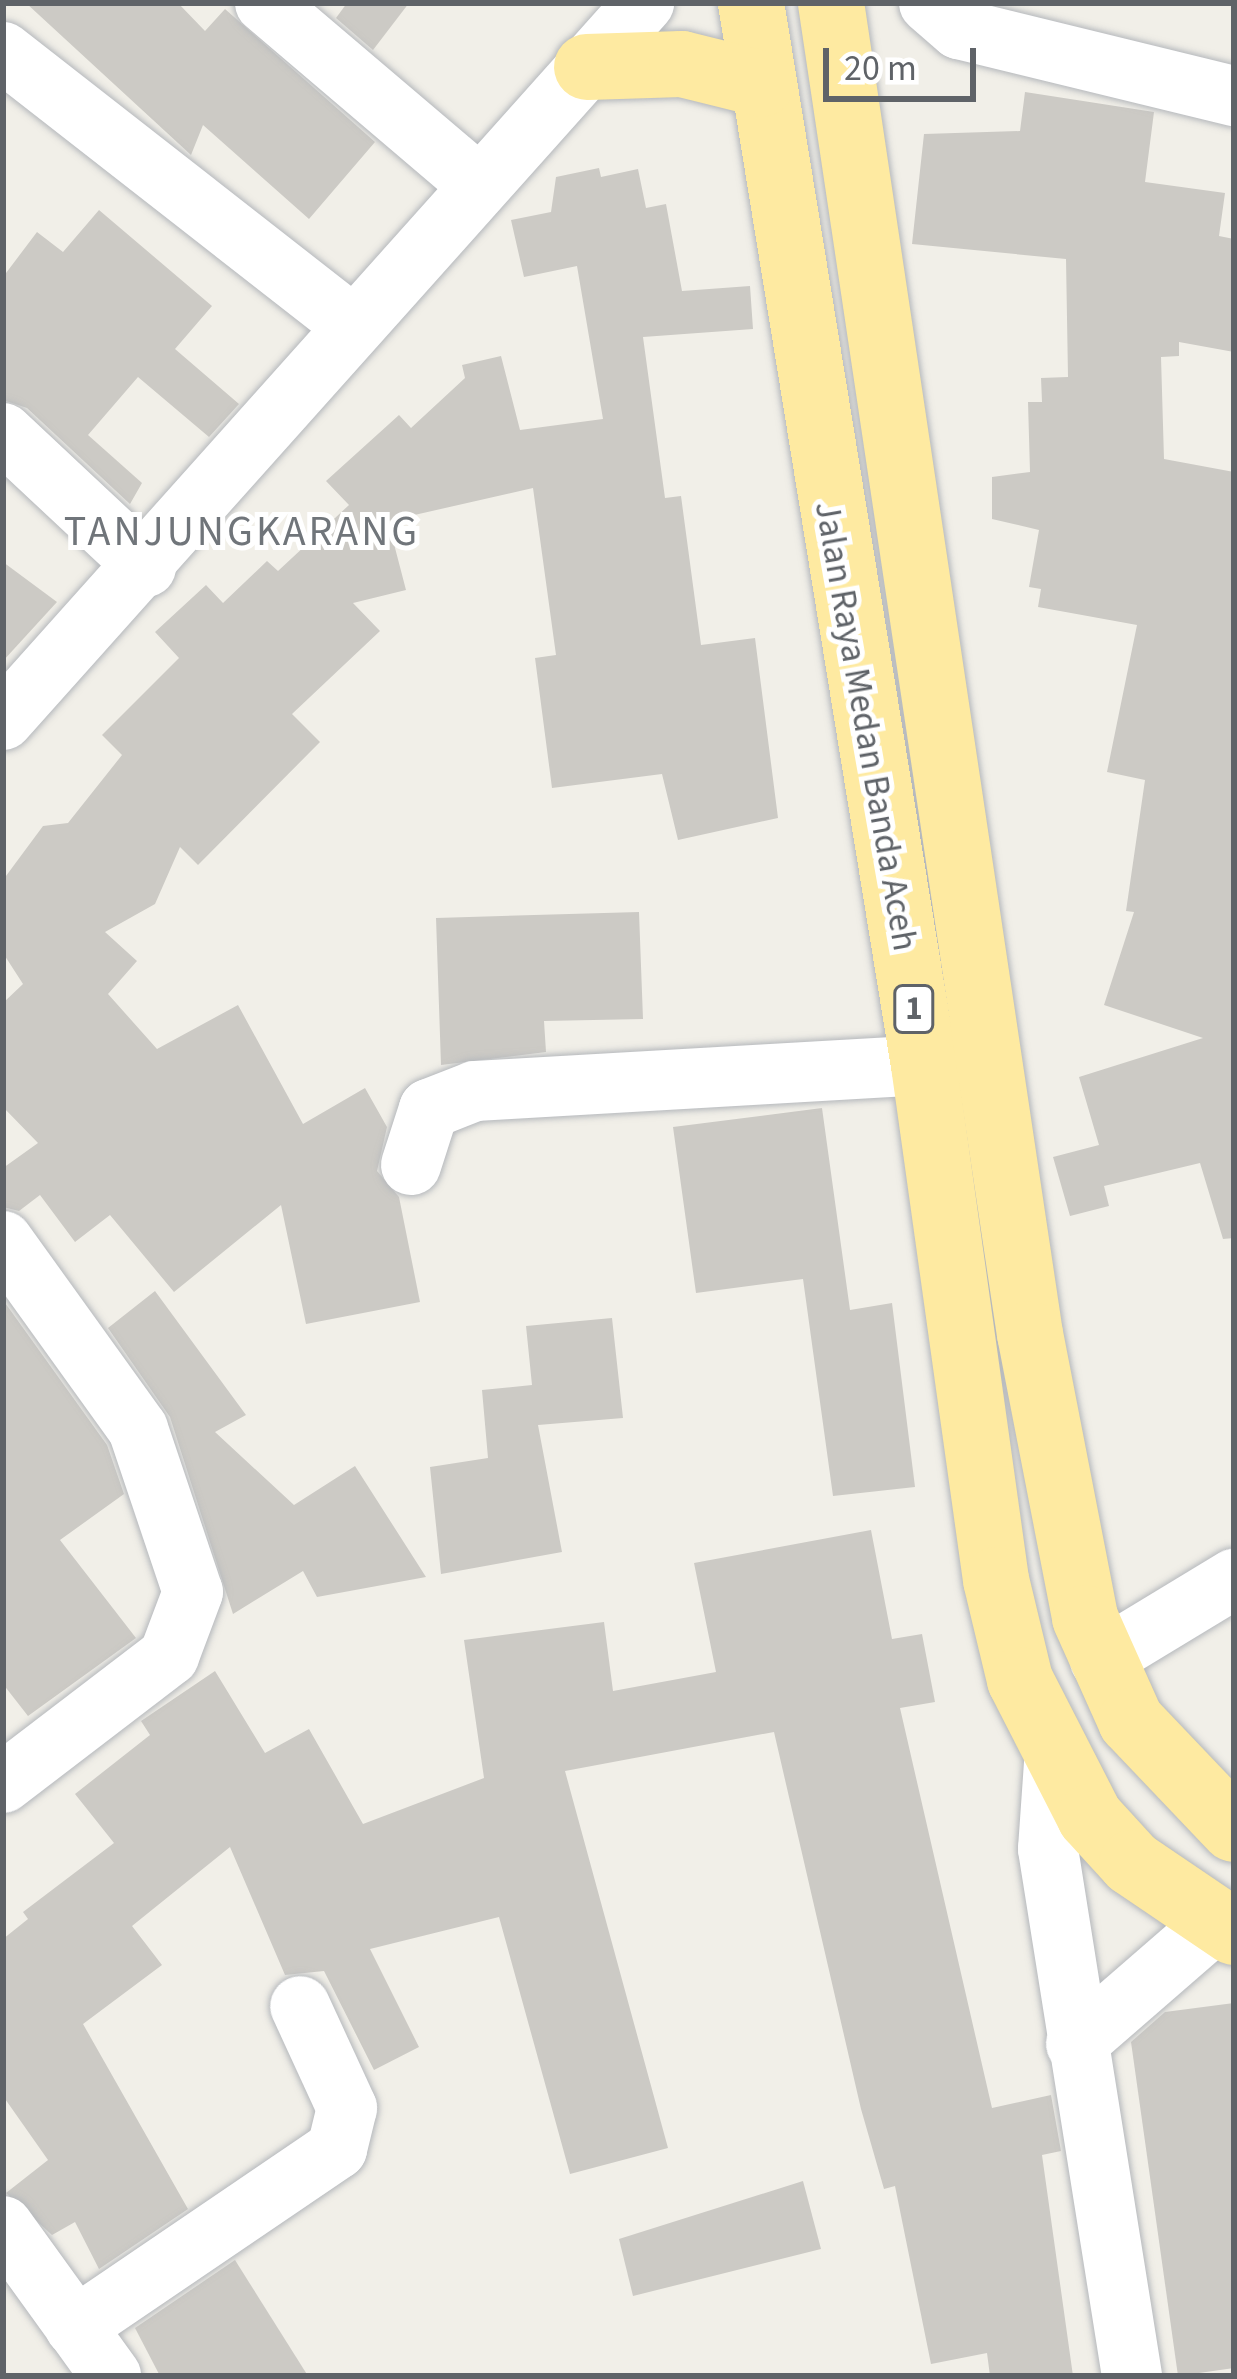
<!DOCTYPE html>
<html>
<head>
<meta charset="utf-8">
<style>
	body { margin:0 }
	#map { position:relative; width:1237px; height:2379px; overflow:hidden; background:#f1efe8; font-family:"Source Sans 3",sans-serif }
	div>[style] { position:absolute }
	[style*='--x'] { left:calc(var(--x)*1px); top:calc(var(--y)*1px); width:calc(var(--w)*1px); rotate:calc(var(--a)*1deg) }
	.building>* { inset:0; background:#cccac5 }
	.roads { filter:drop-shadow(0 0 3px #b5b8bc) drop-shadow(0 0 3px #b5b8bc) }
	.minor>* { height:60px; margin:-30px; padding:0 30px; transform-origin:30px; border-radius:30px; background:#fff }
	.trunk>* { height:66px; margin:-33px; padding:0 33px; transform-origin:33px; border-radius:33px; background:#feeaa1 }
	span { translate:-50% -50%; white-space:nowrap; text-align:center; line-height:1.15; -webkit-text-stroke:10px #fff; paint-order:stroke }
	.shield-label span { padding:3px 9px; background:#fff; border:3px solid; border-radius:9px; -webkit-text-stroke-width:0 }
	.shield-label { font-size:33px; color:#5f6368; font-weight:700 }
	.street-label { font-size:36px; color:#5f6368 }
	.quarter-label { font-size:42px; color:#70757a; letter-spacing:3px }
	.frame { position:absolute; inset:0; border:6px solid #5f6368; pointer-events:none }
	.scale { position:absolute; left:823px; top:48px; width:153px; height:54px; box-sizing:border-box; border:6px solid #5f6368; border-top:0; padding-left:15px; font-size:36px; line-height:42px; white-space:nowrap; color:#5f6368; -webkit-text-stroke:9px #fff; paint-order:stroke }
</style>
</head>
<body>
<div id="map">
	<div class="building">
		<i style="clip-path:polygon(26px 3px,178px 3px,205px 31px,225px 9px,375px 142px,309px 219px,203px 125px,191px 155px)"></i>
		<i style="clip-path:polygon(347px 3px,409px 3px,373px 50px,336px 18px)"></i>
		<i style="clip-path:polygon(1025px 92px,1154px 112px,1145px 182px,1225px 193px,1219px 236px,1234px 239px,1234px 352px,1179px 342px,1179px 356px,1161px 357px,1164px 459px,1234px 472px,1234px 1238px,1223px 1239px,1200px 1163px,1104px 1186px,1109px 1206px,1070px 1216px,1053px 1157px,1099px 1145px,1079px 1077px,1203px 1038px,1104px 1005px,1134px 912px,1126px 911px,1145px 780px,1107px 772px,1137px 625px,1038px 607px,1041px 589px,1029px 587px,1039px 530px,992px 519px,992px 477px,1030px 472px,1028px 402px,1042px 402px,1041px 378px,1068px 377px,1066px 259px,912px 244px,924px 134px,1020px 131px)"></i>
		<i style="clip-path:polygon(599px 168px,601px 177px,638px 169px,646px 208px,666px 204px,682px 291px,750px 286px,753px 329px,643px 337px,665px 498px,681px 496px,701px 645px,755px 638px,778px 818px,678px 840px,662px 774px,552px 788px,535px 658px,556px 655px,533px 488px,388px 521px,406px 590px,353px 603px,380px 631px,292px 714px,320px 742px,198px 865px,180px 847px,155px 904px,105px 932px,137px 961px,108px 994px,157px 1049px,238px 1005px,303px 1124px,365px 1088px,387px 1127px,377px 1171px,399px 1197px,420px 1302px,306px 1324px,281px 1205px,174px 1292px,110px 1215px,75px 1242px,40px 1195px,19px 1211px,3px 1207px,3px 1168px,38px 1143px,3px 1107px,3px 1003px,23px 984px,3px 953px,3px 880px,43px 826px,68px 823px,122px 755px,102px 735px,179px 658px,155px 632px,206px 585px,223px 603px,267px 561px,278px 571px,349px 505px,326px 481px,399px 415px,411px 428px,465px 378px,462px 365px,501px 356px,520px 430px,603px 419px,577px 266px,524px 277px,511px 220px,551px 212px,556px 177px)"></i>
		<i style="clip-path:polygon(99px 210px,212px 306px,175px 349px,239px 404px,209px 437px,138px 377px,88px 435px,142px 483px,130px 504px,27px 408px,3px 400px,3px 277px,37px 232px,63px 252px)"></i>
		<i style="clip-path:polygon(3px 562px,57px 602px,3px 661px)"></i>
		<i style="clip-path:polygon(639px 912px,643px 1019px,544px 1021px,546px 1052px,441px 1065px,436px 918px)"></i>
		<i style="clip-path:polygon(822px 1108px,850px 1310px,892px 1303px,915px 1487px,833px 1496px,803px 1279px,696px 1293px,673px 1127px)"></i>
		<i style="clip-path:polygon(155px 1291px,246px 1415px,215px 1432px,294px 1505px,355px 1466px,426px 1577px,317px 1597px,303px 1571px,233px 1614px,170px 1417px,108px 1328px)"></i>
		<i style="clip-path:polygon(3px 1300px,107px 1445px,124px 1494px,60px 1540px,136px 1638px,28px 1716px,3px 1684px)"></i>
		<i style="clip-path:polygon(612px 1318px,623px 1418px,538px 1425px,562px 1552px,441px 1574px,430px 1467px,488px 1458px,482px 1390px,532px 1385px,526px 1326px)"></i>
		<i style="clip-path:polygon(871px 1530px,892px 1639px,922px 1634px,935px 1702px,900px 1708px,992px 2108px,1051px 2095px,1061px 2151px,1042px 2155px,1073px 2376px,990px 2376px,987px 2353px,931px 2364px,895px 2186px,884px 2189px,861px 2109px,774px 1732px,565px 1771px,668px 2148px,570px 2174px,499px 1917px,370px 1949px,419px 2047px,374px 2070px,324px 1971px,285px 1975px,230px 1847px,132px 1926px,162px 1965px,83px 2024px,188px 2209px,99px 2269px,75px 2222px,52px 2235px,6px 2193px,48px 2160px,3px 2096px,3px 1939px,28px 1919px,23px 1912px,114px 1843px,75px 1794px,150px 1735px,141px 1721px,215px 1671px,265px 1753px,309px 1729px,363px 1824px,484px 1778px,464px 1640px,604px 1622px,613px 1691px,716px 1672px,694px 1563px)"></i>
		<i style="clip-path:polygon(1234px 2003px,1234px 2368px,1178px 2376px,1131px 2042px,1165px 2012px)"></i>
		<i style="clip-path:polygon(803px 2181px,821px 2249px,633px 2296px,619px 2239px)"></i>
		<i style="clip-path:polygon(235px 2260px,308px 2376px,160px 2376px,135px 2328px)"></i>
	</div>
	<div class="roads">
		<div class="minor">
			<i style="--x:265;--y:3;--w:281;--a:40.4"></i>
			<i style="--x:929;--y:3;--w:40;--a:41"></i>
			<i style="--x:959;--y:29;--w:283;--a:13.7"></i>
			<i style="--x:3;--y:52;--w:444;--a:38"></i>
			<i style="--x:3;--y:433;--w:196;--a:43.1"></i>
			<i style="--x:3;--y:720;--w:962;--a:-48.2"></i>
			<i style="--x:411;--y:1165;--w:59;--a:-72.2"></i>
			<i style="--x:429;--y:1109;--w:49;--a:-21.4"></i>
			<i style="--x:475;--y:1091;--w:450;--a:-3.3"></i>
			<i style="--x:3;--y:1241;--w:231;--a:54.3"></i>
			<i style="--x:138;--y:1429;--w:172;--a:71.4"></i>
			<i style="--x:193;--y:1592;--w:68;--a:110.6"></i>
			<i style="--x:169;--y:1656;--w:209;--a:142.6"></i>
			<i style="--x:1100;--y:1660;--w:157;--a:-31.2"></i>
			<i style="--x:1054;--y:1763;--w:86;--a:94"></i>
			<i style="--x:1048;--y:1849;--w:534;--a:80.94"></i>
			<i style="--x:1076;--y:2044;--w:184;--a:-41"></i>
			<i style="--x:3;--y:2226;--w:185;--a:54.2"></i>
			<i style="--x:75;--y:2327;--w:317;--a:-34.2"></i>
			<i style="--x:337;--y:2149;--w:42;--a:-76.3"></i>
			<i style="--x:347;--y:2108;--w:112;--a:-114.7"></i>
		</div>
		<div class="trunk">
			<i style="--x:751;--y:3;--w:1076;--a:80.75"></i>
			<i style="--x:924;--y:1065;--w:520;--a:82.04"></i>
			<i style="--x:996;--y:1580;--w:103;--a:76.5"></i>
			<i style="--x:1020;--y:1680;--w:154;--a:62.9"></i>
			<i style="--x:1090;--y:1817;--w:62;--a:47.6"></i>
			<i style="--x:1132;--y:1863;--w:123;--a:34.1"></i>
			<i style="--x:831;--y:3;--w:1346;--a:81.5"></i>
			<i style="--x:1030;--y:1334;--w:289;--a:79"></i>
			<i style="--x:1085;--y:1618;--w:113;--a:65.9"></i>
			<i style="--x:1131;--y:1721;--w:149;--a:46.4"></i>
			<i style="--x:587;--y:67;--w:95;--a:-1.8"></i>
			<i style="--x:682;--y:64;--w:82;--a:14"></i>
		</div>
	</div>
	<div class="shield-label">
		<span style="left:914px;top:1009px">1</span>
	</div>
	<div class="street-label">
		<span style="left:866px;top:726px;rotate:80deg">Jalan Raya Medan Banda Aceh</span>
	</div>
	<div class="quarter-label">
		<span style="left:242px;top:532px">TANJUNGKARANG</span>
	</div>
	<div class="frame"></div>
	<div class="scale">20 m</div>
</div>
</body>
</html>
